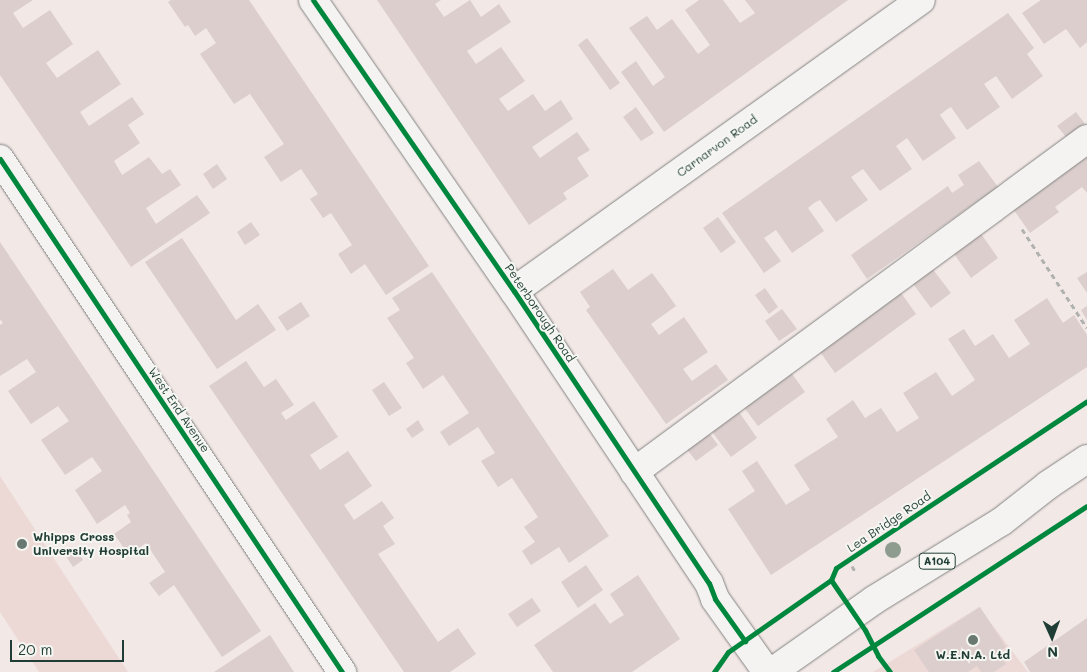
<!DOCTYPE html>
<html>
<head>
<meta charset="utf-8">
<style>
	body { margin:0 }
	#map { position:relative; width:1087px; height:672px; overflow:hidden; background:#f2e8e6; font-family:Mali,sans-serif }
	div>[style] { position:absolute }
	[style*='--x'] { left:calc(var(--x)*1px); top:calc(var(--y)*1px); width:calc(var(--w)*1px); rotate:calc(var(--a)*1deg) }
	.built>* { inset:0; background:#ecd9d6 }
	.building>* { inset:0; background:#dbcecc }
	.path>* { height:3px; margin-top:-1.5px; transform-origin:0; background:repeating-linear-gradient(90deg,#b0b2b0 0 5px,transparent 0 9px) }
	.roads { filter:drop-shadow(0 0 1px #838482) drop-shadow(0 0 1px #838482) }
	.minor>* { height:28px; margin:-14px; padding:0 14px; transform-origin:14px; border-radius:14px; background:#f5f3f1 }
	.major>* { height:28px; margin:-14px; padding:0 14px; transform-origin:14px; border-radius:14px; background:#f5f3f1 }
	.cycleway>* { height:5px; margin:-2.5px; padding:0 2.5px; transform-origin:2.5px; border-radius:2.5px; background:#00873e }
	.trees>* { width:16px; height:16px; margin:-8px; border-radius:50%; background:#8e9c8f }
	.dots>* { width:14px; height:14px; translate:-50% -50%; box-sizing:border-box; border:2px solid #f6f6f2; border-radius:50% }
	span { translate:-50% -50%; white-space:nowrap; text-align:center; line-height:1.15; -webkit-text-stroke:4px #f6f6f2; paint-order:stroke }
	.shield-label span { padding:1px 4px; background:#f6f6f2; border:1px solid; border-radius:4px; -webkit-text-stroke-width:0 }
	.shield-label { font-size:11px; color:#1f3d34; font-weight:700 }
	.street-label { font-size:12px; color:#1f3d34 }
	.poi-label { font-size:12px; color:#1f3d34; font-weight:700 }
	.left { translate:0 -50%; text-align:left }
	.north { position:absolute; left:1027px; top:612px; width:50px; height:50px; -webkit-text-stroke:4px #f6f6f2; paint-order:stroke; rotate:178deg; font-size:14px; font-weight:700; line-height:20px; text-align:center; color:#1f3d34 }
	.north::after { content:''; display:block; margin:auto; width:18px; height:22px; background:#1f3d34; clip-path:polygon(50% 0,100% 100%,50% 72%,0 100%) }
	.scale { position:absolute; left:10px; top:640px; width:114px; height:22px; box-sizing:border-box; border:2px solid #1f3d34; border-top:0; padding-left:6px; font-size:15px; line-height:18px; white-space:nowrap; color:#1f3d34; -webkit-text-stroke:4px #f6f6f2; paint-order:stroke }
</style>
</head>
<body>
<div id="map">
	<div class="built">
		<i style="clip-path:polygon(0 476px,128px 672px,39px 672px,0 612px)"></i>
		<i style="clip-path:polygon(979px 607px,1028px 672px,873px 672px)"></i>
	</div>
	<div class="building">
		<i style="clip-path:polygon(0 0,33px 0,13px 13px,23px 28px,50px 10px,73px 44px,46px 63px,57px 78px,98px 50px,121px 84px,80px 112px,89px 126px,132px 97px,144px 114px,128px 125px,140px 143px,114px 161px,122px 175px,149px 157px,162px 174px,170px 169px,181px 185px,146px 208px,156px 224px,197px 195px,210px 213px,131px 267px,0 75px)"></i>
		<i style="clip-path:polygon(171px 0,249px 0,429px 266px,386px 295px,365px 264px,351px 274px,338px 254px,352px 245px,331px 213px,323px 218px,310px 199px,318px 194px,301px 169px,281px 182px,264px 157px,284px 144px,250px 94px,234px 104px,200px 54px,216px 43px,206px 28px,195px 36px,188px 25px,185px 27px,168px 2px)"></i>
		<i style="clip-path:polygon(377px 0,441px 0,435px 4px,444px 17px,470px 0,481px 17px,499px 4px,511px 22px,467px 51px,476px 64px,501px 47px,525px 81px,499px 99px,508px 111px,533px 94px,545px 111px,561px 100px,573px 119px,532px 147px,540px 158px,577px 132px,590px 150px,577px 158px,589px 176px,563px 193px,567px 199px,529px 225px)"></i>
		<i style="clip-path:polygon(699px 0,723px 0,740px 23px,755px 13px,745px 0,848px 0,664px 132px,621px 72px,636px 61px,653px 86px,665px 77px,629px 28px,647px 16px,657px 30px,672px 19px,698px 54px,710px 45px,685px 10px)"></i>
		<i style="clip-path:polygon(1041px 0,1087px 0,1087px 42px,1080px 48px,1066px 29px,1044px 44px,1022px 13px)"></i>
		<i style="clip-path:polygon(1008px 13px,1034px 48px,1027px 54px,1043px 76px,1012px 99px,996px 76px,984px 84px,1000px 107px,967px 130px,951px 107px,946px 110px,940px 115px,956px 138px,923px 161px,907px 138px,896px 146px,912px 169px,880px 191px,863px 169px,851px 177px,868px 200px,836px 222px,820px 200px,814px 203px,808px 208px,824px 231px,792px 253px,776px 230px,764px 238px,781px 261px,764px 273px,722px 213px)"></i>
		<i style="clip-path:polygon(587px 38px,620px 83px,610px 90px,578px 45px)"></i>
		<i style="clip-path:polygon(636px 107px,654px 133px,641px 141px,623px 117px)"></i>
		<i style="clip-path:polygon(1076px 112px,1085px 124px,1066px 137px,1057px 126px)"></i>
		<i style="clip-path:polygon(1087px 151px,1087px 193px,1082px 187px,1055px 207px,1059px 212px,1030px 233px,1011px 206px)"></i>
		<i style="clip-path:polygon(979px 161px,998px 187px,867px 279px,851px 255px,948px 186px,952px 193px,964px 185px,958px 175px)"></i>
		<i style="clip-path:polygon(217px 164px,227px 179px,213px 189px,203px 174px)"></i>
		<i style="clip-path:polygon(718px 217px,736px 242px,721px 253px,703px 228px)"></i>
		<i style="clip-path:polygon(251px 222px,260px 235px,245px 245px,237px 232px)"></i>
		<i style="clip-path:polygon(979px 231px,998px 258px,971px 278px,952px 251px)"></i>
		<i style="clip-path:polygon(182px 238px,236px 320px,258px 304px,276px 330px,217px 369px,145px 262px)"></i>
		<i style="clip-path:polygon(0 242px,261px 631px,222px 657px,174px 585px,159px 596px,149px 583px,165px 572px,146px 543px,129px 555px,114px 534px,131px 522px,127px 515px,130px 513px,125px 505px,97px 524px,75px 490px,102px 471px,92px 457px,65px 475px,41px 440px,69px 421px,58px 406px,31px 424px,8px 391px,36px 372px,27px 359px,0 376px,0 325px,3px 323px,0 319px)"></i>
		<i style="clip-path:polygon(931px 267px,951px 293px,931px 308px,911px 281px)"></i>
		<i style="clip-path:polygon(613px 269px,628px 290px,652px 273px,664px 289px,676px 306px,651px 324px,659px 335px,684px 317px,708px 352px,683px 369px,692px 381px,716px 364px,728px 380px,666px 424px,586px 310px,590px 307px,580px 292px)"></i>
		<i style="clip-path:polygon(432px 272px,609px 536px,569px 563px,559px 547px,531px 565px,522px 551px,535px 542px,524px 527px,538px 517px,512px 478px,498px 487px,481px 461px,495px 453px,478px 427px,449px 446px,440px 432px,469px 413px,443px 375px,423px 389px,406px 363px,414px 358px,387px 318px,400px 310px,392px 298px)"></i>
		<i style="clip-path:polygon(1087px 272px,1087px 293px,1077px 278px)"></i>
		<i style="clip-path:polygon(765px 288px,778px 307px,769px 314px,755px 295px)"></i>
		<i style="clip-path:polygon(899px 290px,916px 314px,835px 373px,818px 349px)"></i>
		<i style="clip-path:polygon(1047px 298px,1063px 323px,1074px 315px,1087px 335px,1087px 367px,771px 575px,728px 509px,755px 491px,742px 471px,757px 461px,786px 505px,810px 490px,794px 465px,838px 437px,826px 419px,853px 400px,865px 418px,881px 408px,897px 432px,919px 418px,903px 393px,936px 372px,952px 396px,975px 380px,948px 339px,964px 329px,975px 346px,993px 334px,1009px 358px,1030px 344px,1014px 320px)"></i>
		<i style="clip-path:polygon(301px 302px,310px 316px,287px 331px,278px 317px)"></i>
		<i style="clip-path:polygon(1087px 306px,1087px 320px,1081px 310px)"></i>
		<i style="clip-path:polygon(782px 309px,797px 329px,779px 341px,765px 321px)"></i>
		<i style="clip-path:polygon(246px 361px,264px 387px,276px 379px,294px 405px,281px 413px,286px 420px,314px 401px,338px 437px,310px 455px,320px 470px,348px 451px,372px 486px,344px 505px,354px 520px,382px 501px,394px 518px,383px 526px,395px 544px,378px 554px,438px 642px,458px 628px,476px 654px,450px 672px,404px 672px,209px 386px)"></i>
		<i style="clip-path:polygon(788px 368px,805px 392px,758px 426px,740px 402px)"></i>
		<i style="clip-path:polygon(384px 382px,402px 408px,389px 416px,372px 390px)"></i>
		<i style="clip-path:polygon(737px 409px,757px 438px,731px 457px,710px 429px)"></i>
		<i style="clip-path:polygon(418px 420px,424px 430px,412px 438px,406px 429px)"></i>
		<i style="clip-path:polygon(707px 430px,718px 445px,696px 461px,685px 447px)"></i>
		<i style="clip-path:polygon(76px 549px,83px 560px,73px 567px,66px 556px)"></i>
		<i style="clip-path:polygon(586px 565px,603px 590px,578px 608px,561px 582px)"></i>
		<i style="clip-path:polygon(638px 575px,680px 639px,632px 672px,553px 672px,534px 645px,595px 603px,610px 624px,617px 619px,624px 615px,610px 594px)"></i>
		<i style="clip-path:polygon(532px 598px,541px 611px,517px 627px,508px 614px)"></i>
		<i style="clip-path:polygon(980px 607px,1006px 647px,998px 652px,1006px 664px,994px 672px,981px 672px,977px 666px,968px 672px,929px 672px,914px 650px)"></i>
		<i style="clip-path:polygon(1087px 618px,1087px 672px,1030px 672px,1024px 662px)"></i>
		<i style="clip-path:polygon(270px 635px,294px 672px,214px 672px)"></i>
	</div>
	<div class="path">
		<i style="--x:1022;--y:229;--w:118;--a:56.7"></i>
		<i style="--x:852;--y:566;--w:8;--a:60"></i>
	</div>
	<div class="roads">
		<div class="minor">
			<i style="--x:313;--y:0;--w:354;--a:55.4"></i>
			<i style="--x:514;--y:291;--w:351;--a:56.3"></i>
			<i style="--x:709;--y:583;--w:17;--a:69"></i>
			<i style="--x:715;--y:599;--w:90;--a:54.5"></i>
			<i style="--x:0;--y:159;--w:617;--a:56.31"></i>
			<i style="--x:514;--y:291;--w:500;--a:-35.56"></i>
			<i style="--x:634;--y:472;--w:562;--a:-36.32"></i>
		</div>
		<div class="major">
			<i style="--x:772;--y:672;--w:125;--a:-35.2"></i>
			<i style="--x:874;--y:600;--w:149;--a:-31.6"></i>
			<i style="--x:1001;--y:522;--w:60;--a:-38.2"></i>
			<i style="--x:1048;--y:485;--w:47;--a:-33.7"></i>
		</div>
	</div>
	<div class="cycleway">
		<i style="--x:313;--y:0;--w:354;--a:55.4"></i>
		<i style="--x:514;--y:291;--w:351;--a:56.3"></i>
		<i style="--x:709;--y:583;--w:17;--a:69"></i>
		<i style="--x:715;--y:599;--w:52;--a:54.5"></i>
		<i style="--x:0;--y:159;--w:617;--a:56.31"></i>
		<i style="--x:831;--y:580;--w:60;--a:55.8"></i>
		<i style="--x:865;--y:630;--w:29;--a:63"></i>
		<i style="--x:878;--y:656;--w:20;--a:53"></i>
		<i style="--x:714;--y:672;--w:24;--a:-55"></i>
		<i style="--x:728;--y:652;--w:126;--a:-35"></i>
		<i style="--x:831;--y:580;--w:13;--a:-67"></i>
		<i style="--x:836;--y:568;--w:301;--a:-33.6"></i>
		<i style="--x:833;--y:672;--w:303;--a:-33.2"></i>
	</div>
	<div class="trees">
		<i style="left:893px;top:550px"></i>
	</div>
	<div class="dots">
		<i style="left:22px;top:544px;background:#697972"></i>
		<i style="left:973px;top:640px;background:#697972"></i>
	</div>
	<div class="shield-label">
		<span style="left:937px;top:561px">A104</span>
	</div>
	<div class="street-label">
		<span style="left:717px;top:146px;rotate:-36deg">Carnarvon Road</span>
		<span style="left:540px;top:313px;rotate:56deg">Peterborough Road</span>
		<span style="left:179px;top:410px;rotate:56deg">West End Avenue</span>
		<span style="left:889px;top:522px;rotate:-34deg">Lea Bridge Road</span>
	</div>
	<div class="poi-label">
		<span class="left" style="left:33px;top:544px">Whipps Cross<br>University Hospital</span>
		<span style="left:973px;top:655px">W.E.N.A. Ltd</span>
	</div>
	<div class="north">N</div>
	<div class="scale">20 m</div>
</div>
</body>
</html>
